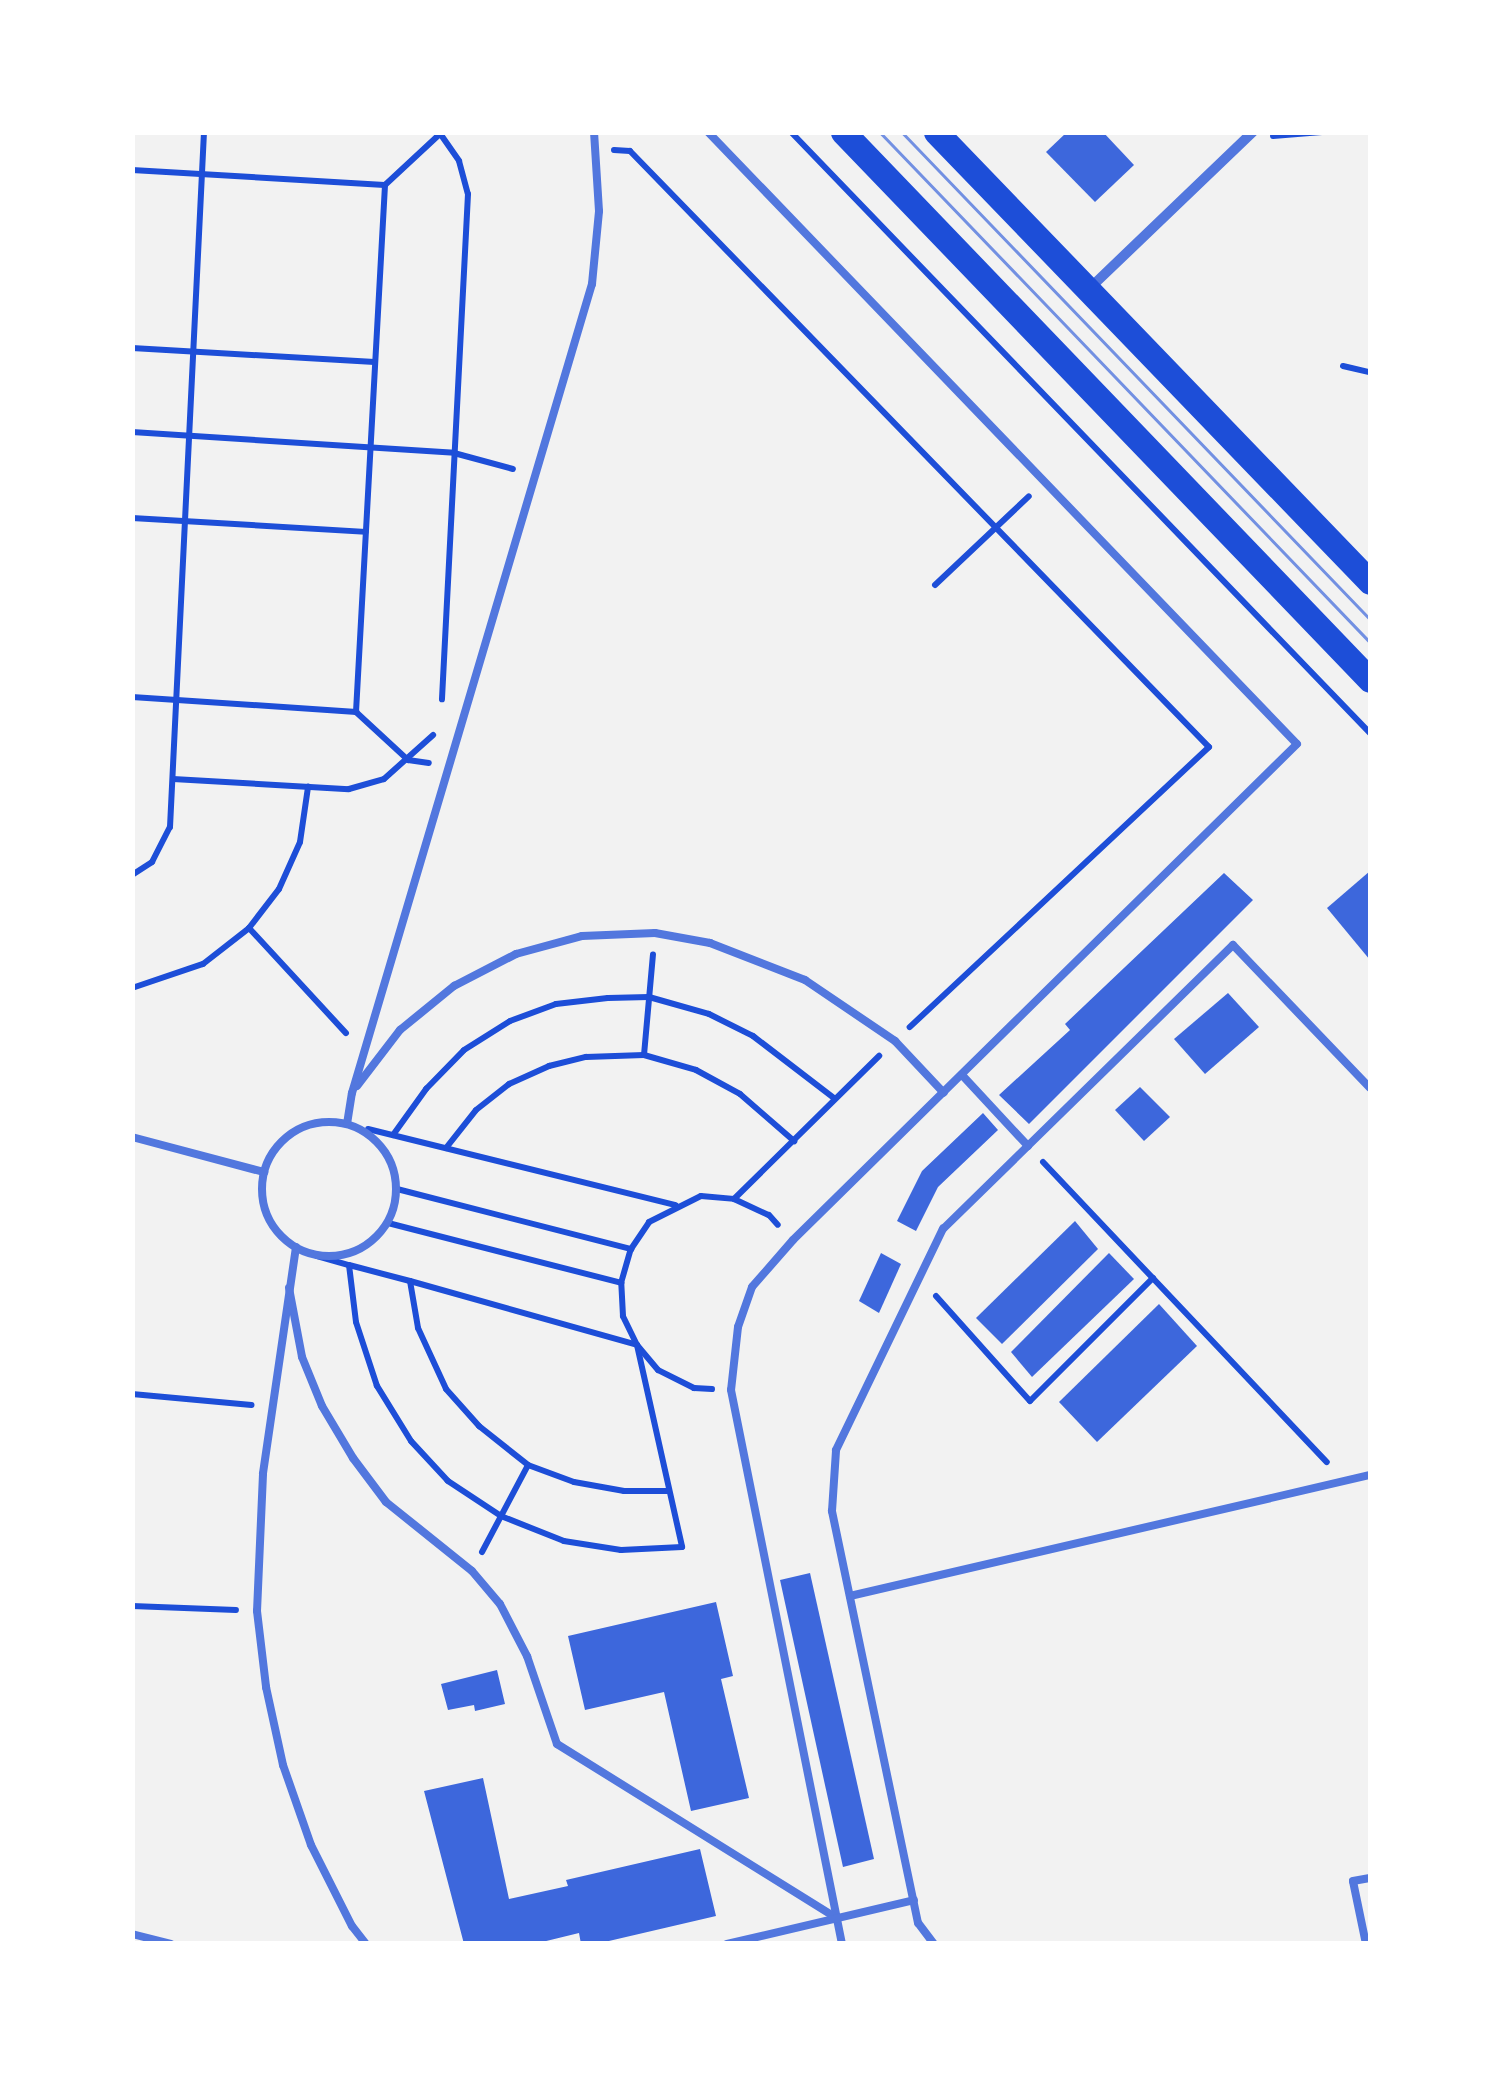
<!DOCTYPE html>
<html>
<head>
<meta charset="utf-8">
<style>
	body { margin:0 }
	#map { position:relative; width:1503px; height:2076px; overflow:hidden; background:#f2f2f2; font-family:Manrope,sans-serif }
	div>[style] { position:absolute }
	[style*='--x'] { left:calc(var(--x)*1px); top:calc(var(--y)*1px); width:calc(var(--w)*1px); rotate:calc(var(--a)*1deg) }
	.building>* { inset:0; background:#3d67dc }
	.path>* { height:6px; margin:-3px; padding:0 3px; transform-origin:3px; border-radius:3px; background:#1d4ed8 }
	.service>* { height:8px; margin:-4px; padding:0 4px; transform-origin:4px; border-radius:4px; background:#5277de }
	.service>.ring { margin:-4px; padding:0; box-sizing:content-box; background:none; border:8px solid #5277de; border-radius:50% }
	.minor>* { height:10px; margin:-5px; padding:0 5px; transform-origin:5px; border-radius:5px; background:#5277de }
	.primary>* { height:25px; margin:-12.5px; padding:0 12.5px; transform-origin:12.5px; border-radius:12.5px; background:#1d4ed8 }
	.tram>* { height:2.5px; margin:-1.25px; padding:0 1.25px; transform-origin:1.25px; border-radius:1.25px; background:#7290e2 }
	span { translate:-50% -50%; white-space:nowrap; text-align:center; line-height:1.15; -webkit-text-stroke:10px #fff; paint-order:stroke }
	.frame { position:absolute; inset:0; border:135px solid #fff; pointer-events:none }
</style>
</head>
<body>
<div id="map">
	<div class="building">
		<i style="clip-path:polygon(1067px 132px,1103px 132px,1134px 165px,1095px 202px,1046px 152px)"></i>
		<i style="clip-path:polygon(1370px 871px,1370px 960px,1327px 908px)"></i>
		<i style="clip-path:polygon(1224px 873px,1253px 900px,1029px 1124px,999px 1095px,1070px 1030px,1065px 1024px)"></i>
		<i style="clip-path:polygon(1228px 993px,1259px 1027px,1205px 1074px,1174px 1039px)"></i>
		<i style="clip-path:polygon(1140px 1087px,1170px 1117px,1144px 1141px,1115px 1110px)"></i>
		<i style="clip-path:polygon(983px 1113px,998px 1130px,938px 1187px,916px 1231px,897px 1221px,922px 1171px)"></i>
		<i style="clip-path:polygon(1075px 1221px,1098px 1249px,1002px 1344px,976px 1318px)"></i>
		<i style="clip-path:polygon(881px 1253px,901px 1264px,879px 1313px,859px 1301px)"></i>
		<i style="clip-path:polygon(1109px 1253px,1134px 1279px,1032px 1377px,1011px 1352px)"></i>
		<i style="clip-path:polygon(1159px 1304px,1197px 1346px,1097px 1442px,1059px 1402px)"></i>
		<i style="clip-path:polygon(810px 1573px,874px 1859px,843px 1867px,780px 1580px)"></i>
		<i style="clip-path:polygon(716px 1602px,733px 1676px,721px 1679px,749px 1798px,691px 1811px,664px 1692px,585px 1710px,568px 1636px)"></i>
		<i style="clip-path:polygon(497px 1670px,505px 1704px,475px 1711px,474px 1705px,448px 1710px,441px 1684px)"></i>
		<i style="clip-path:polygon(483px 1778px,509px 1899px,568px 1886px,566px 1880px,700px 1849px,716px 1916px,596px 1944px,581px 1944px,579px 1933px,534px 1944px,464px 1944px,424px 1791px)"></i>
	</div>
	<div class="path">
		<i style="--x:439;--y:132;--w:35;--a:55"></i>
		<i style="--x:459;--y:161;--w:34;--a:75"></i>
		<i style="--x:468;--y:194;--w:506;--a:92.95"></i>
		<i style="--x:791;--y:132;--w:835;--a:46.07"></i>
		<i style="--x:1273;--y:136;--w:49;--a:-4.7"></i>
		<i style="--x:614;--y:150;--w:16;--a:4"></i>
		<i style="--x:630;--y:151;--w:831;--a:45.83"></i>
		<i style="--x:1209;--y:747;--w:410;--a:136.9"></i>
		<i style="--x:132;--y:170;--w:253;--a:3.4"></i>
		<i style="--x:132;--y:348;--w:243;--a:3.3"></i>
		<i style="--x:1343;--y:366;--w:28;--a:13"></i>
		<i style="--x:132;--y:432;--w:323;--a:3.7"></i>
		<i style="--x:454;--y:453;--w:61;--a:15.2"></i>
		<i style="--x:132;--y:518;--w:234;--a:3.4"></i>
		<i style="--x:935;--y:585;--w:129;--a:-43.4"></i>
		<i style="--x:132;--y:697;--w:225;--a:3.8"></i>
		<i style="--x:356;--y:712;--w:71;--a:42.7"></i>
		<i style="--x:408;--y:760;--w:21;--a:8"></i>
		<i style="--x:356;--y:712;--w:528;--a:-86.85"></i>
		<i style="--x:385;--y:185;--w:76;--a:-42.9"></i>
		<i style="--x:173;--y:779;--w:176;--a:3.3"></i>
		<i style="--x:349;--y:789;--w:36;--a:-16"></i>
		<i style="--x:384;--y:779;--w:66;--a:-41.9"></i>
		<i style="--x:132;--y:875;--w:24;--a:-33"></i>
		<i style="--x:152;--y:862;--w:39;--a:-63"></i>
		<i style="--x:170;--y:827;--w:696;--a:-87.2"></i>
		<i style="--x:249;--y:928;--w:143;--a:47.3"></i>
		<i style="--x:132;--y:988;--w:75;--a:-18.7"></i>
		<i style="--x:203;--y:964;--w:58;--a:-38"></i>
		<i style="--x:249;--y:928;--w:49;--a:-52.4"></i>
		<i style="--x:279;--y:889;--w:51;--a:-65.9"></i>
		<i style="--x:300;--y:842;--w:56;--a:-81.7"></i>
		<i style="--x:644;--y:1055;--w:101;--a:-84.9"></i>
		<i style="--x:368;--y:1129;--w:317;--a:13.9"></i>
		<i style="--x:393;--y:1135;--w:57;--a:-54.3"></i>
		<i style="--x:426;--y:1089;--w:54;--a:-45.7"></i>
		<i style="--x:464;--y:1050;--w:54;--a:-32.2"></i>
		<i style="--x:510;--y:1021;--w:49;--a:-20.3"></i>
		<i style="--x:556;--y:1004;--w:52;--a:-6.6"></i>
		<i style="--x:608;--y:998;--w:41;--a:-1.4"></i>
		<i style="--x:649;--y:997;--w:62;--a:15.8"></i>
		<i style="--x:709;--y:1014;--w:49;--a:26.6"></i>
		<i style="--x:753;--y:1036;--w:103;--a:37.5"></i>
		<i style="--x:446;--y:1148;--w:48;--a:-51.7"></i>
		<i style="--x:476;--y:1110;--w:42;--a:-38.2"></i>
		<i style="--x:509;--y:1084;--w:44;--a:-24.2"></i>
		<i style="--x:549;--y:1066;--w:38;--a:-14"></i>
		<i style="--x:586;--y:1057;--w:58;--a:-2"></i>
		<i style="--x:644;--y:1055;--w:54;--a:16.1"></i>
		<i style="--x:696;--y:1070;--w:50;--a:28.6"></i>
		<i style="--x:740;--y:1094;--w:72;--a:41"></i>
		<i style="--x:1043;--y:1162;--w:413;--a:46.6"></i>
		<i style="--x:397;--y:1189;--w:242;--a:14.4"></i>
		<i style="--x:734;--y:1199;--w:204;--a:-44.6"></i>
		<i style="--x:388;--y:1223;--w:241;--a:14.4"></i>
		<i style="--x:317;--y:1256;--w:33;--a:16"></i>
		<i style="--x:349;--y:1265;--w:63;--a:14.7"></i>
		<i style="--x:410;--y:1281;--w:236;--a:15.7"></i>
		<i style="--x:637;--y:1345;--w:207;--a:77.4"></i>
		<i style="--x:682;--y:1547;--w:61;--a:177.2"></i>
		<i style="--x:621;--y:1550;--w:58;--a:-171"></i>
		<i style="--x:564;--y:1541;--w:68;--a:-158.4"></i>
		<i style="--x:501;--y:1516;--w:64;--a:-146.6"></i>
		<i style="--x:448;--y:1481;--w:54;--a:-132.8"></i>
		<i style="--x:411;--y:1441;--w:65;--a:-121.7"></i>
		<i style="--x:377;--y:1386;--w:67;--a:-108.2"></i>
		<i style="--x:356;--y:1322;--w:57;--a:-97"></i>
		<i style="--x:410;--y:1281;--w:48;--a:80.3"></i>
		<i style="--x:418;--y:1328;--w:67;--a:65.3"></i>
		<i style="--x:446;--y:1389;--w:50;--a:48.3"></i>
		<i style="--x:479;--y:1426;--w:63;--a:38.5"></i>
		<i style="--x:528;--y:1465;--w:49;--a:20.3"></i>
		<i style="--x:574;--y:1482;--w:51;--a:10.2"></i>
		<i style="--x:624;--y:1491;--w:45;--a:0"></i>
		<i style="--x:936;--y:1296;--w:141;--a:48.2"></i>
		<i style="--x:1030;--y:1401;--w:174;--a:-45"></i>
		<i style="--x:712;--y:1389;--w:18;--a:-177"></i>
		<i style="--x:694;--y:1388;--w:40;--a:-153.4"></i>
		<i style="--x:658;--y:1370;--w:33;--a:-130"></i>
		<i style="--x:637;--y:1345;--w:32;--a:-116"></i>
		<i style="--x:623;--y:1316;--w:33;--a:-93"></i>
		<i style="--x:621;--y:1283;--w:35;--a:-74"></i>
		<i style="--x:631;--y:1249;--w:32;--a:-56"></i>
		<i style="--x:649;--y:1222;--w:58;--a:-26.6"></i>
		<i style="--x:701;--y:1196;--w:33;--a:5"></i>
		<i style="--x:734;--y:1199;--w:38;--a:25"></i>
		<i style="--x:769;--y:1215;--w:13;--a:48"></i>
		<i style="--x:132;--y:1394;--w:120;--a:5.3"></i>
		<i style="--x:482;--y:1552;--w:98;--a:-62.1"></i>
		<i style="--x:132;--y:1606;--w:104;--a:2.2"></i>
	</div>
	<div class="service">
		<i style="--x:708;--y:132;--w:849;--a:46.1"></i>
		<i style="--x:1297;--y:744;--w:707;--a:135.46"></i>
		<i style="--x:793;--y:1240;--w:62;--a:131.1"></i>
		<i style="--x:752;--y:1287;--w:42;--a:109.3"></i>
		<i style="--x:738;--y:1327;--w:63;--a:96.3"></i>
		<i style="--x:731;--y:1390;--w:565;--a:78.67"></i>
		<i style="--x:962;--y:1075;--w:97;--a:47.1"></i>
		<i style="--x:357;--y:1086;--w:71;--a:-52.5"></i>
		<i style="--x:400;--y:1030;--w:70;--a:-39.2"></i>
		<i style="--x:454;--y:986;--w:70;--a:-27.3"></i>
		<i style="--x:516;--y:954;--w:68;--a:-15.3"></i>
		<i style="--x:582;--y:936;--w:73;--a:-2.4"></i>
		<i style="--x:655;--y:933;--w:56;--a:10.3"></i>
		<i style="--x:710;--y:943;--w:102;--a:21.3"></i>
		<i style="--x:805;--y:980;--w:109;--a:34.1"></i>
		<i style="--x:895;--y:1041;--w:71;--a:46.7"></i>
		<i class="ring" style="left:262px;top:1122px;width:126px;height:126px"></i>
		<i style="--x:347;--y:1124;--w:31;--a:-81"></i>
		<i style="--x:352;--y:1093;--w:844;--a:-73.48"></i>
		<i style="--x:592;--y:284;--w:73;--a:-84.5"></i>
		<i style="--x:599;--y:211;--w:79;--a:-93.6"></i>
		<i style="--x:132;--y:1137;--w:137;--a:14.9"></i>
		<i style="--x:296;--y:1247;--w:229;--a:98.3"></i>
		<i style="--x:263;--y:1474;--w:137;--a:92.5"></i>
		<i style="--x:257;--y:1611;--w:77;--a:83.2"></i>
		<i style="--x:266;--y:1687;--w:80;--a:77.7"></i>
		<i style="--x:283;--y:1765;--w:85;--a:70.7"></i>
		<i style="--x:311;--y:1845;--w:91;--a:63.2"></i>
		<i style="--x:352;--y:1926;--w:23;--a:52"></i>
		<i style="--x:289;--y:1288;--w:70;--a:79.3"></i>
		<i style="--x:302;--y:1357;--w:53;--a:67.8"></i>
		<i style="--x:322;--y:1406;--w:61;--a:59.2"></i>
		<i style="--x:353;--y:1458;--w:55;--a:53.1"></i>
		<i style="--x:386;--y:1502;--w:110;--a:38.7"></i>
		<i style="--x:472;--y:1571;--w:43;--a:49.7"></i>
		<i style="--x:500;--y:1604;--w:59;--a:62.6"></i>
		<i style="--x:527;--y:1656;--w:93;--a:71.2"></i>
		<i style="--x:557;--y:1744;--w:330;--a:31.9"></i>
		<i style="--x:850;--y:1596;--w:534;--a:-13.1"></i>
		<i style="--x:132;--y:1934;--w:40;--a:14.4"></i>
		<i style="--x:727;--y:1944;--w:192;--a:-13.2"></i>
		<i style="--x:934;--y:1944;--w:26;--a:-127"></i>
		<i style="--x:918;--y:1923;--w:421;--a:-101.8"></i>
		<i style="--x:832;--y:1511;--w:61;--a:-86.2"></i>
		<i style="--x:836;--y:1450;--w:246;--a:-64.2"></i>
		<i style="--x:943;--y:1229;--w:406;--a:-44.4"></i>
		<i style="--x:1233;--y:945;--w:198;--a:46.2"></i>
		<i style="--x:1366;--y:1944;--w:64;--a:-101.7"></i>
		<i style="--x:1353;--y:1881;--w:17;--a:-10"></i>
	</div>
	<div class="minor">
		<i style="--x:1089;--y:289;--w:227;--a:-43.8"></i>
	</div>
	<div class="primary">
		<i style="--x:843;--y:132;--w:760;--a:46.12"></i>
		<i style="--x:936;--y:132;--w:625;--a:46.04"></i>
	</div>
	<div class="tram">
		<i style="--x:880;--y:132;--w:707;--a:46.15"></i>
		<i style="--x:902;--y:132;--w:675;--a:46.14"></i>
	</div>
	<div class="frame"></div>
</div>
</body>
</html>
